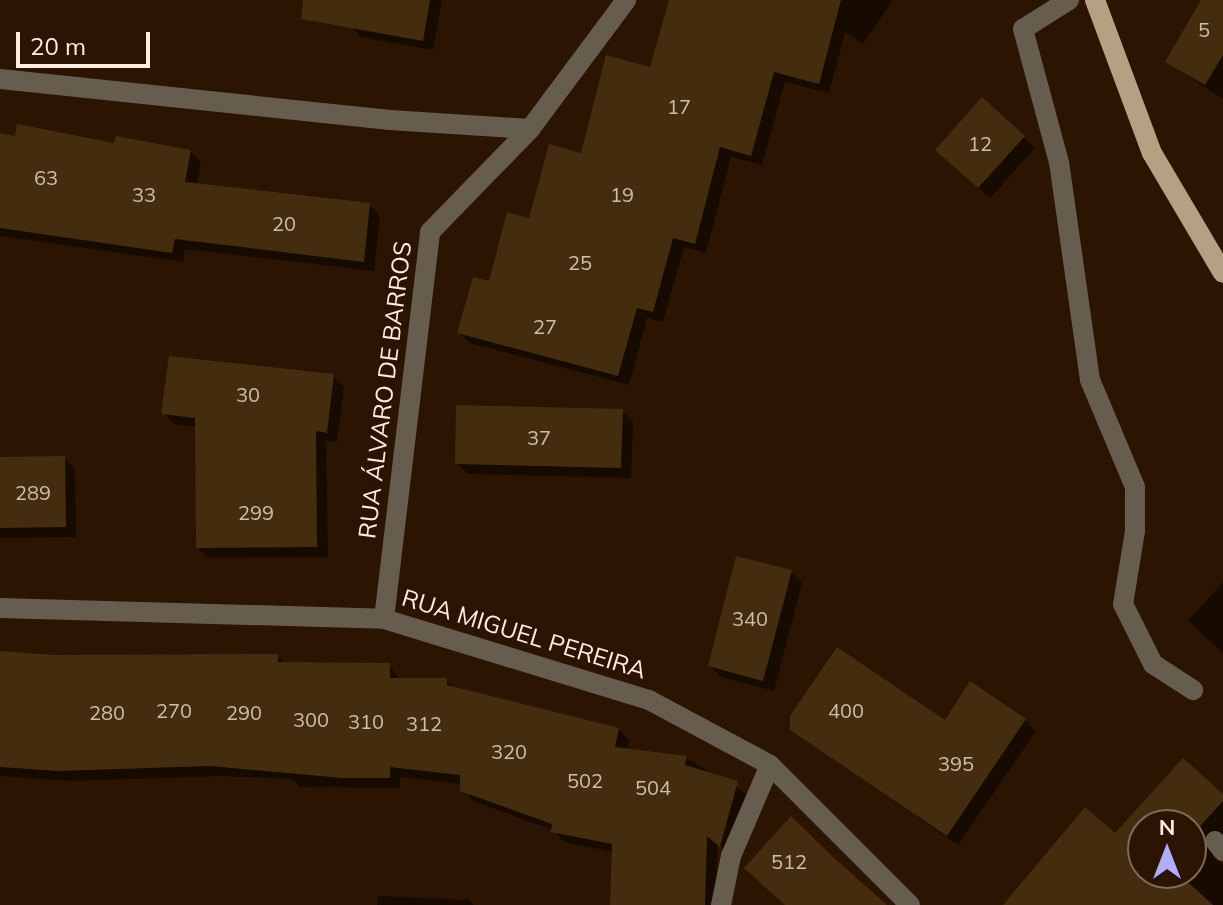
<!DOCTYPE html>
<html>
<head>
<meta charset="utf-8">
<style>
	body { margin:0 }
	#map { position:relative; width:1223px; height:905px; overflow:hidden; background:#2b1402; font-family:Mulish,sans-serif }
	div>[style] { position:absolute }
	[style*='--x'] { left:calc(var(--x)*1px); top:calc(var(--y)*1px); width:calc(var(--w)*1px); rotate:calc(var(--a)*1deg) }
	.shadow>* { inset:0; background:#0007 }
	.building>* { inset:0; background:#442d0e }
	.minor>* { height:20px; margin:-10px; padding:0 10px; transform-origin:10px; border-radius:10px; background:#675d4f }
	.major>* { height:20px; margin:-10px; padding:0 10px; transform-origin:10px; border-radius:10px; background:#b6a083 }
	span { translate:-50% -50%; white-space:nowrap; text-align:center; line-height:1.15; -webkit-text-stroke:6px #2b1402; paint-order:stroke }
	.number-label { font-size:20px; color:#d0bdac }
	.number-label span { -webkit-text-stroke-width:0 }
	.street-label { font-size:24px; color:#ffede1 }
	.north { position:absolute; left:1127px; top:809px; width:80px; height:80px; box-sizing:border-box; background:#2b1402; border:2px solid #806b5b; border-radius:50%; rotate:0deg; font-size:22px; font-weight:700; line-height:32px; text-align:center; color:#ffede1 }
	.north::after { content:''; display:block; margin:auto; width:28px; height:36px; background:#b1adfa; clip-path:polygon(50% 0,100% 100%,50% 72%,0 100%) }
	.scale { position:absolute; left:16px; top:32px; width:134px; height:36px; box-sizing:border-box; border:4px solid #ffede1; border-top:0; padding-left:10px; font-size:24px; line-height:28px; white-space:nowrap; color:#ffede1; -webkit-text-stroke:6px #2b1402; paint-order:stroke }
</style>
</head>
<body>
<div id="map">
	<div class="shadow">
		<i style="clip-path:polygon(355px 0,442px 0,433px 50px,361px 37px,350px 26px)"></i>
		<i style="clip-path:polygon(671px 0,893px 0,863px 44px,845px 32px,829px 93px,785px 82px,762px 165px,731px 157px,706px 253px,684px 247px,663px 322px,647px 318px,629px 385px,470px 343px,459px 332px,531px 221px,652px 70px)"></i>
		<i style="clip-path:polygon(1204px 0,1223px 4px,1223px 99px,1168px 62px)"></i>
		<i style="clip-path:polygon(982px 100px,1035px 148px,990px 198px,948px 160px)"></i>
		<i style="clip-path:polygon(0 135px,190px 151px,201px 162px,197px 185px,369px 205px,380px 216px,374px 271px,185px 249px,183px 262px,0 236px)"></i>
		<i style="clip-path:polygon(333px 376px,344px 387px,337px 442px,326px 441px,328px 557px,209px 558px,198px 548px,197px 427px,174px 424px,164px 413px)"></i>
		<i style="clip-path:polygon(622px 411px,633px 422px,631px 478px,468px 474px,457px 463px)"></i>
		<i style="clip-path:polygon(64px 458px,75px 469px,76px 537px,0 538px,0 459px)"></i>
		<i style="clip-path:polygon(791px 572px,802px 583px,774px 691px,721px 677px,710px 666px)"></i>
		<i style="clip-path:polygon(1223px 582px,1223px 653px,1188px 621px)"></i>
		<i style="clip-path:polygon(0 653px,55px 657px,277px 656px,285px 664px,389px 665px,400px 680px,446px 680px,454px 689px,618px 729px,629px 740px,627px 750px,686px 758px,747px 794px,731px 856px,718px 843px,715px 905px,612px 905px,614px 852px,564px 842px,553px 830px,473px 801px,462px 784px,400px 777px,400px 788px,300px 787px,292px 779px,222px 776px,70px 781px,0 776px)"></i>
		<i style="clip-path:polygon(1025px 720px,1036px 731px,958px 845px,792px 729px)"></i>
		<i style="clip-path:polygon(evenodd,1183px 761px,1223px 797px,1223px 842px,1217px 841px,1212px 856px,1223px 865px,1223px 905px,1006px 905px,1115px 836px,1183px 761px,1143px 825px,1191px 825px,1191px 873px,1143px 873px,1143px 825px)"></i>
		<i style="clip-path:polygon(378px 896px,469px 900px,474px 905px,377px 905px)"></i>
	</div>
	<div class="building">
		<i style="clip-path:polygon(303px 0,430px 0,423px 41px,301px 19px)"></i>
		<i style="clip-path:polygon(669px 0,841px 0,819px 84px,774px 72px,751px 156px,720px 147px,695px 244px,673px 238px,653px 312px,637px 308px,618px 376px,457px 333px,473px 277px,489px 281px,507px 212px,529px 218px,549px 144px,581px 153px,606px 55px,650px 67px)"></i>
		<i style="clip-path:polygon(1201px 0,1223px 0,1223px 55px,1205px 85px,1165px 62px)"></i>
		<i style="clip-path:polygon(982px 97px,1025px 136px,978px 188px,935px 150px)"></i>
		<i style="clip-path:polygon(17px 124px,114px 143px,116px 136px,191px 150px,185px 182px,370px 203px,364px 262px,175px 239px,172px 253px,0 228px,0 133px,15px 136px)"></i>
		<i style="clip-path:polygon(169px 356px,334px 374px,327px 433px,316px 431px,317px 547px,196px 548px,195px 418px,161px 414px)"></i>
		<i style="clip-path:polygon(456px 405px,623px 409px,621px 468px,455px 464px)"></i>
		<i style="clip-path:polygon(65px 456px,66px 527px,0 528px,0 457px)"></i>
		<i style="clip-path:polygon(736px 556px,792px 570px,763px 681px,708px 666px)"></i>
		<i style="clip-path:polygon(837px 647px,945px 720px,970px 681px,1026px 719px,947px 836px,790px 730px,790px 716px)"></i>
		<i style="clip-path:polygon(0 651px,55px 655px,278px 654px,278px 662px,390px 663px,390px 678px,447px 678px,447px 685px,619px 728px,615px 747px,687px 756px,685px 765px,738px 781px,720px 847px,707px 836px,705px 905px,610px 905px,612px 844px,551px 832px,552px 824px,460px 791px,460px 775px,390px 767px,390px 778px,342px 778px,210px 766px,58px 771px,0 767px)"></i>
		<i style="clip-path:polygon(1183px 758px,1223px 794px,1223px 801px,1191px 836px,1191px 825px,1143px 825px,1143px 873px,1178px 873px,1213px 905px,1003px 905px,1085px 807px,1115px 833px)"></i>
		<i style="clip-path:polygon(791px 816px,833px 857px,887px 905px,785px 905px,744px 868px)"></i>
	</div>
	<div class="minor">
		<i style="--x:1069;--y:0;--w:54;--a:147.8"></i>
		<i style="--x:1023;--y:29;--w:138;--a:74.9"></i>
		<i style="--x:1059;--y:162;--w:220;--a:81.9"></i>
		<i style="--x:1090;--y:380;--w:116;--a:67.2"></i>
		<i style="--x:1135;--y:487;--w:44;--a:90"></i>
		<i style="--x:1135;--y:531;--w:74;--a:99.3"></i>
		<i style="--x:1123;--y:604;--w:67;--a:63.4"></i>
		<i style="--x:1153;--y:664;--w:48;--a:33"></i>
		<i style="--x:0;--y:79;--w:392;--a:6"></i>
		<i style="--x:390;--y:120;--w:140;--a:3.7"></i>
		<i style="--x:0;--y:608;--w:384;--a:1.6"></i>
		<i style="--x:384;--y:619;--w:277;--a:17"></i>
		<i style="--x:649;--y:700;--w:137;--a:28.2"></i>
		<i style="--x:770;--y:765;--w:198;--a:45"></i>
		<i style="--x:384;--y:619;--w:390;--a:-83.2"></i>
		<i style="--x:430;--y:232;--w:144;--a:-45.8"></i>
		<i style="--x:530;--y:129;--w:161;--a:-53.3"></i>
		<i style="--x:1215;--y:841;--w:13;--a:51"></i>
		<i style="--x:721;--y:905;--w:50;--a:-78.5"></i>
		<i style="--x:731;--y:856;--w:99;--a:-66.8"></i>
	</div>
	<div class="major">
		<i style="--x:1095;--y:0;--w:163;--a:69.6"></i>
		<i style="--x:1152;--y:153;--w:139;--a:59.4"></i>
	</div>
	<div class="number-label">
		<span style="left:1204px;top:29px">5</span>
		<span style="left:679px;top:106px">17</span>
		<span style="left:980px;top:143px">12</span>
		<span style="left:46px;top:177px">63</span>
		<span style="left:144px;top:194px">33</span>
		<span style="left:622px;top:194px">19</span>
		<span style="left:284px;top:223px">20</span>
		<span style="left:580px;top:262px">25</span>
		<span style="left:545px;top:326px">27</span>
		<span style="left:248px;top:394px">30</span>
		<span style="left:539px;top:437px">37</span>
		<span style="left:33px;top:492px">289</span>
		<span style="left:256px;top:512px">299</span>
		<span style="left:750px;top:618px">340</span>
		<span style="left:174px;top:710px">270</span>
		<span style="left:846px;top:710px">400</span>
		<span style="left:107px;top:712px">280</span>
		<span style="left:244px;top:712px">290</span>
		<span style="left:311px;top:719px">300</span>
		<span style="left:366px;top:721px">310</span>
		<span style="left:424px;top:723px">312</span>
		<span style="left:509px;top:751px">320</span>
		<span style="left:956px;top:763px">395</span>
		<span style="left:585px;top:780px">502</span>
		<span style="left:653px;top:787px">504</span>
		<span style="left:789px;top:861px">512</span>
	</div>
	<div class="street-label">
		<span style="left:385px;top:390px;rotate:-83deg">RUA ÁLVARO DE BARROS</span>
		<span style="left:524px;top:634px;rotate:17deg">RUA MIGUEL PEREIRA</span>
	</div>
	<div class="north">N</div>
	<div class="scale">20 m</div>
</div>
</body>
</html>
